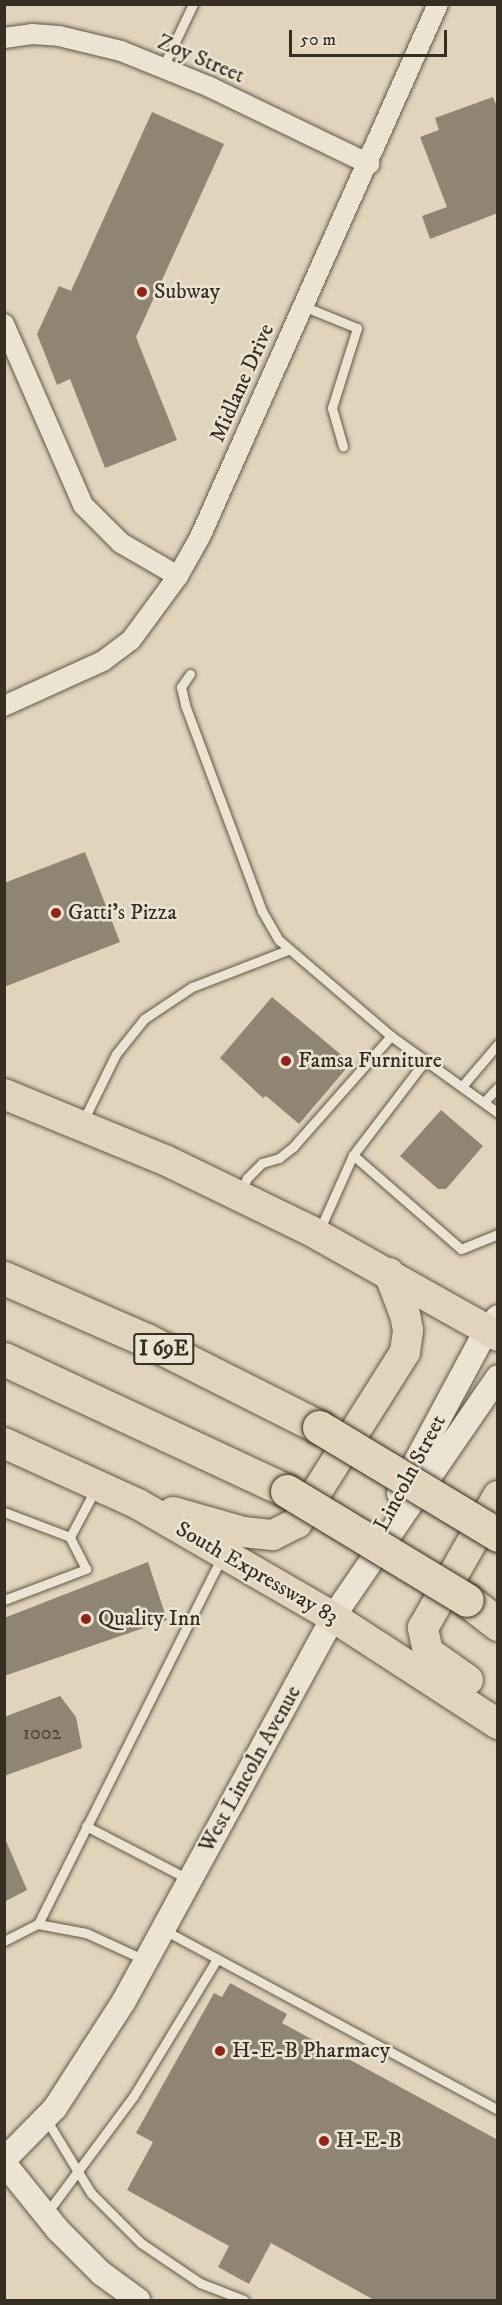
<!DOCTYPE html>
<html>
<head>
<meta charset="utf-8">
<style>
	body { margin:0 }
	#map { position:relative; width:502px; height:2305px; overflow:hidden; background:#e2d4bc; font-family:"IM FELL DW Pica",serif }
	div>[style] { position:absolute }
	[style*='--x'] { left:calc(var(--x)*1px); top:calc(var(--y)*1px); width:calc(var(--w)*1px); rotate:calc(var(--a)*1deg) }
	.building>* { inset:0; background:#908472 }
	.roads { filter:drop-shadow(0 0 2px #625848) drop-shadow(0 0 2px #625848) }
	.service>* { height:9px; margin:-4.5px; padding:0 4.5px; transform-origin:4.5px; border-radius:4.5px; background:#ece3d3 }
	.minor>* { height:20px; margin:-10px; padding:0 10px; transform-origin:10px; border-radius:10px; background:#ece3d3 }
	.tertiary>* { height:24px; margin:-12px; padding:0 12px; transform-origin:12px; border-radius:12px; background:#ece3d3 }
	.primary>* { height:30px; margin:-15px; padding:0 15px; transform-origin:15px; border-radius:15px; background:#e2d4bc }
	.motorway>* { height:33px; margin:-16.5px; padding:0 16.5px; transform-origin:16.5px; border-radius:16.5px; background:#e2d4bc }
	.bridges { filter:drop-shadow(0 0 2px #372e22) drop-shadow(0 0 2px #372e22) }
	.motorway-bridge>* { height:33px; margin:-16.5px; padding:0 16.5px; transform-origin:16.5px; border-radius:16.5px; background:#e2d4bc }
	.dots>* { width:16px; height:16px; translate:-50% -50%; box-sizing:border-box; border:3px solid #ece3d3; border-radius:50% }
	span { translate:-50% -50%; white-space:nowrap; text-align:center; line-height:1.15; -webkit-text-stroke:5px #ece3d3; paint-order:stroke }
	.number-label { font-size:20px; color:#4d4436 }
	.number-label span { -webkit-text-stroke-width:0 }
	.shield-label span { padding:2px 4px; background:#ece3d3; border:2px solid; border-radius:4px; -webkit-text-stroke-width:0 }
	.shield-label { font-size:21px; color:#372e22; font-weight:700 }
	.street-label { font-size:22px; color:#372e22 }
	.poi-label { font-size:22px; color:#372e22 }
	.left { translate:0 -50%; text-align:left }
	.frame { position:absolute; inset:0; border:6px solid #372e22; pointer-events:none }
	.scale { position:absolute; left:289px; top:30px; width:158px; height:27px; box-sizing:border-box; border:3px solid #372e22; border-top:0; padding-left:8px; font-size:18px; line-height:21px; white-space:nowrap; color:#372e22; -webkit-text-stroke:4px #ece3d3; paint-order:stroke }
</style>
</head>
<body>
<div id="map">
	<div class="building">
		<i style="clip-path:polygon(493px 97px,498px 109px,498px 213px,430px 239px,422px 216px,447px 207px,420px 137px,439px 130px,435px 118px)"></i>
		<i style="clip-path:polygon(152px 112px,224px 144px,136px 337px,177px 440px,105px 468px,70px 379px,57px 385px,37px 334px,59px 286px,71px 291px)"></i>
		<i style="clip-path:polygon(85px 852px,120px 942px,4px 987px,4px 883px)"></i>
		<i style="clip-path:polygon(272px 997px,351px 1063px,299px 1124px,266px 1096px,263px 1098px,220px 1058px)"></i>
		<i style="clip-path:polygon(441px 1110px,483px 1146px,446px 1189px,438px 1189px,400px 1156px)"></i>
		<i style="clip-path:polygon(148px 1562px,167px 1620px,4px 1676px,4px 1618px)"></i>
		<i style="clip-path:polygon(60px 1696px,76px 1717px,82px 1748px,4px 1776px,4px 1717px)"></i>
		<i style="clip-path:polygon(4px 1836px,27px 1890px,4px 1902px)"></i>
		<i style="clip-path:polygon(230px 1983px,287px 2014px,282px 2023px,498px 2140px,498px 2301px,376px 2301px,271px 2243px,249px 2284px,218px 2267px,229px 2246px,127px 2190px,153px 2142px,136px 2133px,214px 1993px,222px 1997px)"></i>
	</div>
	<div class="roads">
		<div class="service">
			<i style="--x:163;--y:67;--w:70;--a:-64.5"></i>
			<i style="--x:303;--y:306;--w:58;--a:22.2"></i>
			<i style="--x:357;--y:328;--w:84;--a:107.4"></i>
			<i style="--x:332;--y:408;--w:40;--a:74"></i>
			<i style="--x:190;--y:674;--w:16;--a:125"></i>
			<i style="--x:181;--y:687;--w:18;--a:77"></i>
			<i style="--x:185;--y:705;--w:220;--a:69.5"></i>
			<i style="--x:262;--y:911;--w:34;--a:60"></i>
			<i style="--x:279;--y:940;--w:148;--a:40.6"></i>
			<i style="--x:391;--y:1036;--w:132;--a:35.7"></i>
			<i style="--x:463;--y:1085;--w:54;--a:-49.5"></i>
			<i style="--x:484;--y:1102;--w:19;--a:-47"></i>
			<i style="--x:82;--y:1123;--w:77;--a:-63.8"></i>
			<i style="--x:116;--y:1054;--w:45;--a:-51.3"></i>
			<i style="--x:144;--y:1019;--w:58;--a:-33.7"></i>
			<i style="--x:192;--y:987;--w:103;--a:-21.1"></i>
			<i style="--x:353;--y:1155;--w:143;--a:41"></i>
			<i style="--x:461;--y:1249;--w:40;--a:-22"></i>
			<i style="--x:241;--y:1192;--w:15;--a:-67"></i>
			<i style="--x:247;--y:1178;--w:21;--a:-45"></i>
			<i style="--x:262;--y:1163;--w:18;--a:-16"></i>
			<i style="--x:279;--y:1158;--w:18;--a:-38"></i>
			<i style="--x:293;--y:1147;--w:148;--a:-48.6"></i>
			<i style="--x:319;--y:1231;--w:83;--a:-65.9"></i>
			<i style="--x:353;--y:1155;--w:117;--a:-52.6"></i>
			<i style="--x:4;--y:1512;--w:71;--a:20.7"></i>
			<i style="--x:70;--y:1537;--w:53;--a:-62"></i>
			<i style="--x:4;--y:1600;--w:88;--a:-20.7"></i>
			<i style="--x:86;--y:1569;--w:36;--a:-117"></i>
			<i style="--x:86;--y:1826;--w:117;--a:27.4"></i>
			<i style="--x:164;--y:1930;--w:379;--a:28.3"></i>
			<i style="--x:4;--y:1941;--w:38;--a:-27"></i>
			<i style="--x:145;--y:1960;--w:65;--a:-155.4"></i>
			<i style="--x:86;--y:1933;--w:49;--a:-169.4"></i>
			<i style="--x:38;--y:1924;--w:409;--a:-63.4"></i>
			<i style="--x:46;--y:2119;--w:87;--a:58.7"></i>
			<i style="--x:91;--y:2193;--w:71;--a:45"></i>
			<i style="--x:141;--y:2243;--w:71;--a:34.1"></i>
			<i style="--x:200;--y:2283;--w:47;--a:21.1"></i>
			<i style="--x:46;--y:2214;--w:146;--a:-53.4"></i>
			<i style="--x:133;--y:2097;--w:162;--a:-58.7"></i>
		</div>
		<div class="minor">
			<i style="--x:4;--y:38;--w:28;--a:-8"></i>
			<i style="--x:32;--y:34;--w:27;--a:4"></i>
			<i style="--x:59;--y:36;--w:64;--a:13.6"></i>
			<i style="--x:121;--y:51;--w:96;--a:22"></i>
			<i style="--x:210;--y:87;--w:177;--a:25.8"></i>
			<i style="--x:4;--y:324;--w:197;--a:66.4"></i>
			<i style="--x:83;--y:505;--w:54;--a:45"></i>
			<i style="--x:121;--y:543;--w:66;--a:30.1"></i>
			<i style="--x:4;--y:706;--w:109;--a:-24.4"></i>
			<i style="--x:103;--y:661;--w:35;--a:-37"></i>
			<i style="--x:131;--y:640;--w:79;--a:-53.7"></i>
			<i style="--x:178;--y:576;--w:45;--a:-60.6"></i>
			<i style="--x:200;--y:537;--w:584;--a:-65.94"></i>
		</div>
		<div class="tertiary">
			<i style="--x:399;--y:1493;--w:186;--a:-61.8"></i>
			<i style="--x:487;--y:1329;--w:16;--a:-47"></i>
			<i style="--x:4;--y:2160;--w:73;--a:-45.6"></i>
			<i style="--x:55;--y:2108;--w:127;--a:-57.2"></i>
			<i style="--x:124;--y:2001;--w:437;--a:-61.4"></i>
			<i style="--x:333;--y:1617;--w:291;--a:-55.5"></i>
			<i style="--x:4;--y:2163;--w:86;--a:51.1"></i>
			<i style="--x:58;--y:2230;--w:61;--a:45"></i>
			<i style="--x:101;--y:2273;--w:46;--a:36.1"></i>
		</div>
		<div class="primary">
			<i style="--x:4;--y:1094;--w:174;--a:22.3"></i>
			<i style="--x:165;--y:1160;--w:162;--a:25.9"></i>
			<i style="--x:311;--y:1231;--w:214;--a:29.3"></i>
			<i style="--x:4;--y:1443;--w:147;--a:24.5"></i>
			<i style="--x:138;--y:1504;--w:225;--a:30.1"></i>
			<i style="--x:333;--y:1617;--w:197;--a:33"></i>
			<i style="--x:173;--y:1512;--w:73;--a:15.9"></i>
			<i style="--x:243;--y:1532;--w:30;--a:6"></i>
			<i style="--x:273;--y:1535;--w:27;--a:-27"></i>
			<i style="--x:297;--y:1523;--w:202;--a:-57.7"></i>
			<i style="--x:405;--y:1352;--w:22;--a:-82"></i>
			<i style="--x:408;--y:1330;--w:15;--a:-101"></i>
			<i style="--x:405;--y:1315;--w:45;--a:-110.9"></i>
			<i style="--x:468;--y:1680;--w:49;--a:-145"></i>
			<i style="--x:428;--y:1652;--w:25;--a:-102"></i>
			<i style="--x:423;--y:1628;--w:152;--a:-60.4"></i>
		</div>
		<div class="motorway">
			<i style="--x:4;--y:1278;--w:155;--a:23.6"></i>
			<i style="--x:146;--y:1340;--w:194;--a:26.7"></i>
			<i style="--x:4;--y:1359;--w:312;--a:25"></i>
			<i style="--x:467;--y:1600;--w:39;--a:38"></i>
		</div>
	</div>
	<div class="bridges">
		<div class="motorway-bridge">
			<i style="--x:319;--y:1427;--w:209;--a:31.1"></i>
			<i style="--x:287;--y:1491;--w:210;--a:31.2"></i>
		</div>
	</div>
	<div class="dots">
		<i style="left:142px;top:292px;background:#8f2418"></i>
		<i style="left:56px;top:913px;background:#8f2418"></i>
		<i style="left:286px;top:1061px;background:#8f2418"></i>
		<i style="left:86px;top:1619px;background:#8f2418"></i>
		<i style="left:220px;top:2051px;background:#8f2418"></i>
		<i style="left:324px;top:2141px;background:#8f2418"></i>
	</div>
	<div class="number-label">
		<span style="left:42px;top:1733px">1002</span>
	</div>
	<div class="shield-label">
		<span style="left:164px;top:1349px">I 69E</span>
	</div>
	<div class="street-label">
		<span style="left:201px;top:59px;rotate:23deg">Zoy Street</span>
		<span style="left:242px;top:383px;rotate:-66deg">Midlane Drive</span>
		<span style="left:410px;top:1473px;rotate:-62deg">Lincoln Street</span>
		<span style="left:257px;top:1573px;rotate:30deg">South Expressway 83</span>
		<span style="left:250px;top:1769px;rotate:-61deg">West Lincoln Avenue</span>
	</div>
	<div class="poi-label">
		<span class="left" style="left:154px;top:292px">Subway</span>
		<span class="left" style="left:68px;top:913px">Gatti's Pizza</span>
		<span class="left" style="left:298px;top:1061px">Famsa Furniture</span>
		<span class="left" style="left:98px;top:1619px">Quality Inn</span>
		<span class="left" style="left:232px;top:2051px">H-E-B Pharmacy</span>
		<span class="left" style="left:336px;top:2141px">H-E-B</span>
	</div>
	<div class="frame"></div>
	<div class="scale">50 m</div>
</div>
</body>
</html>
